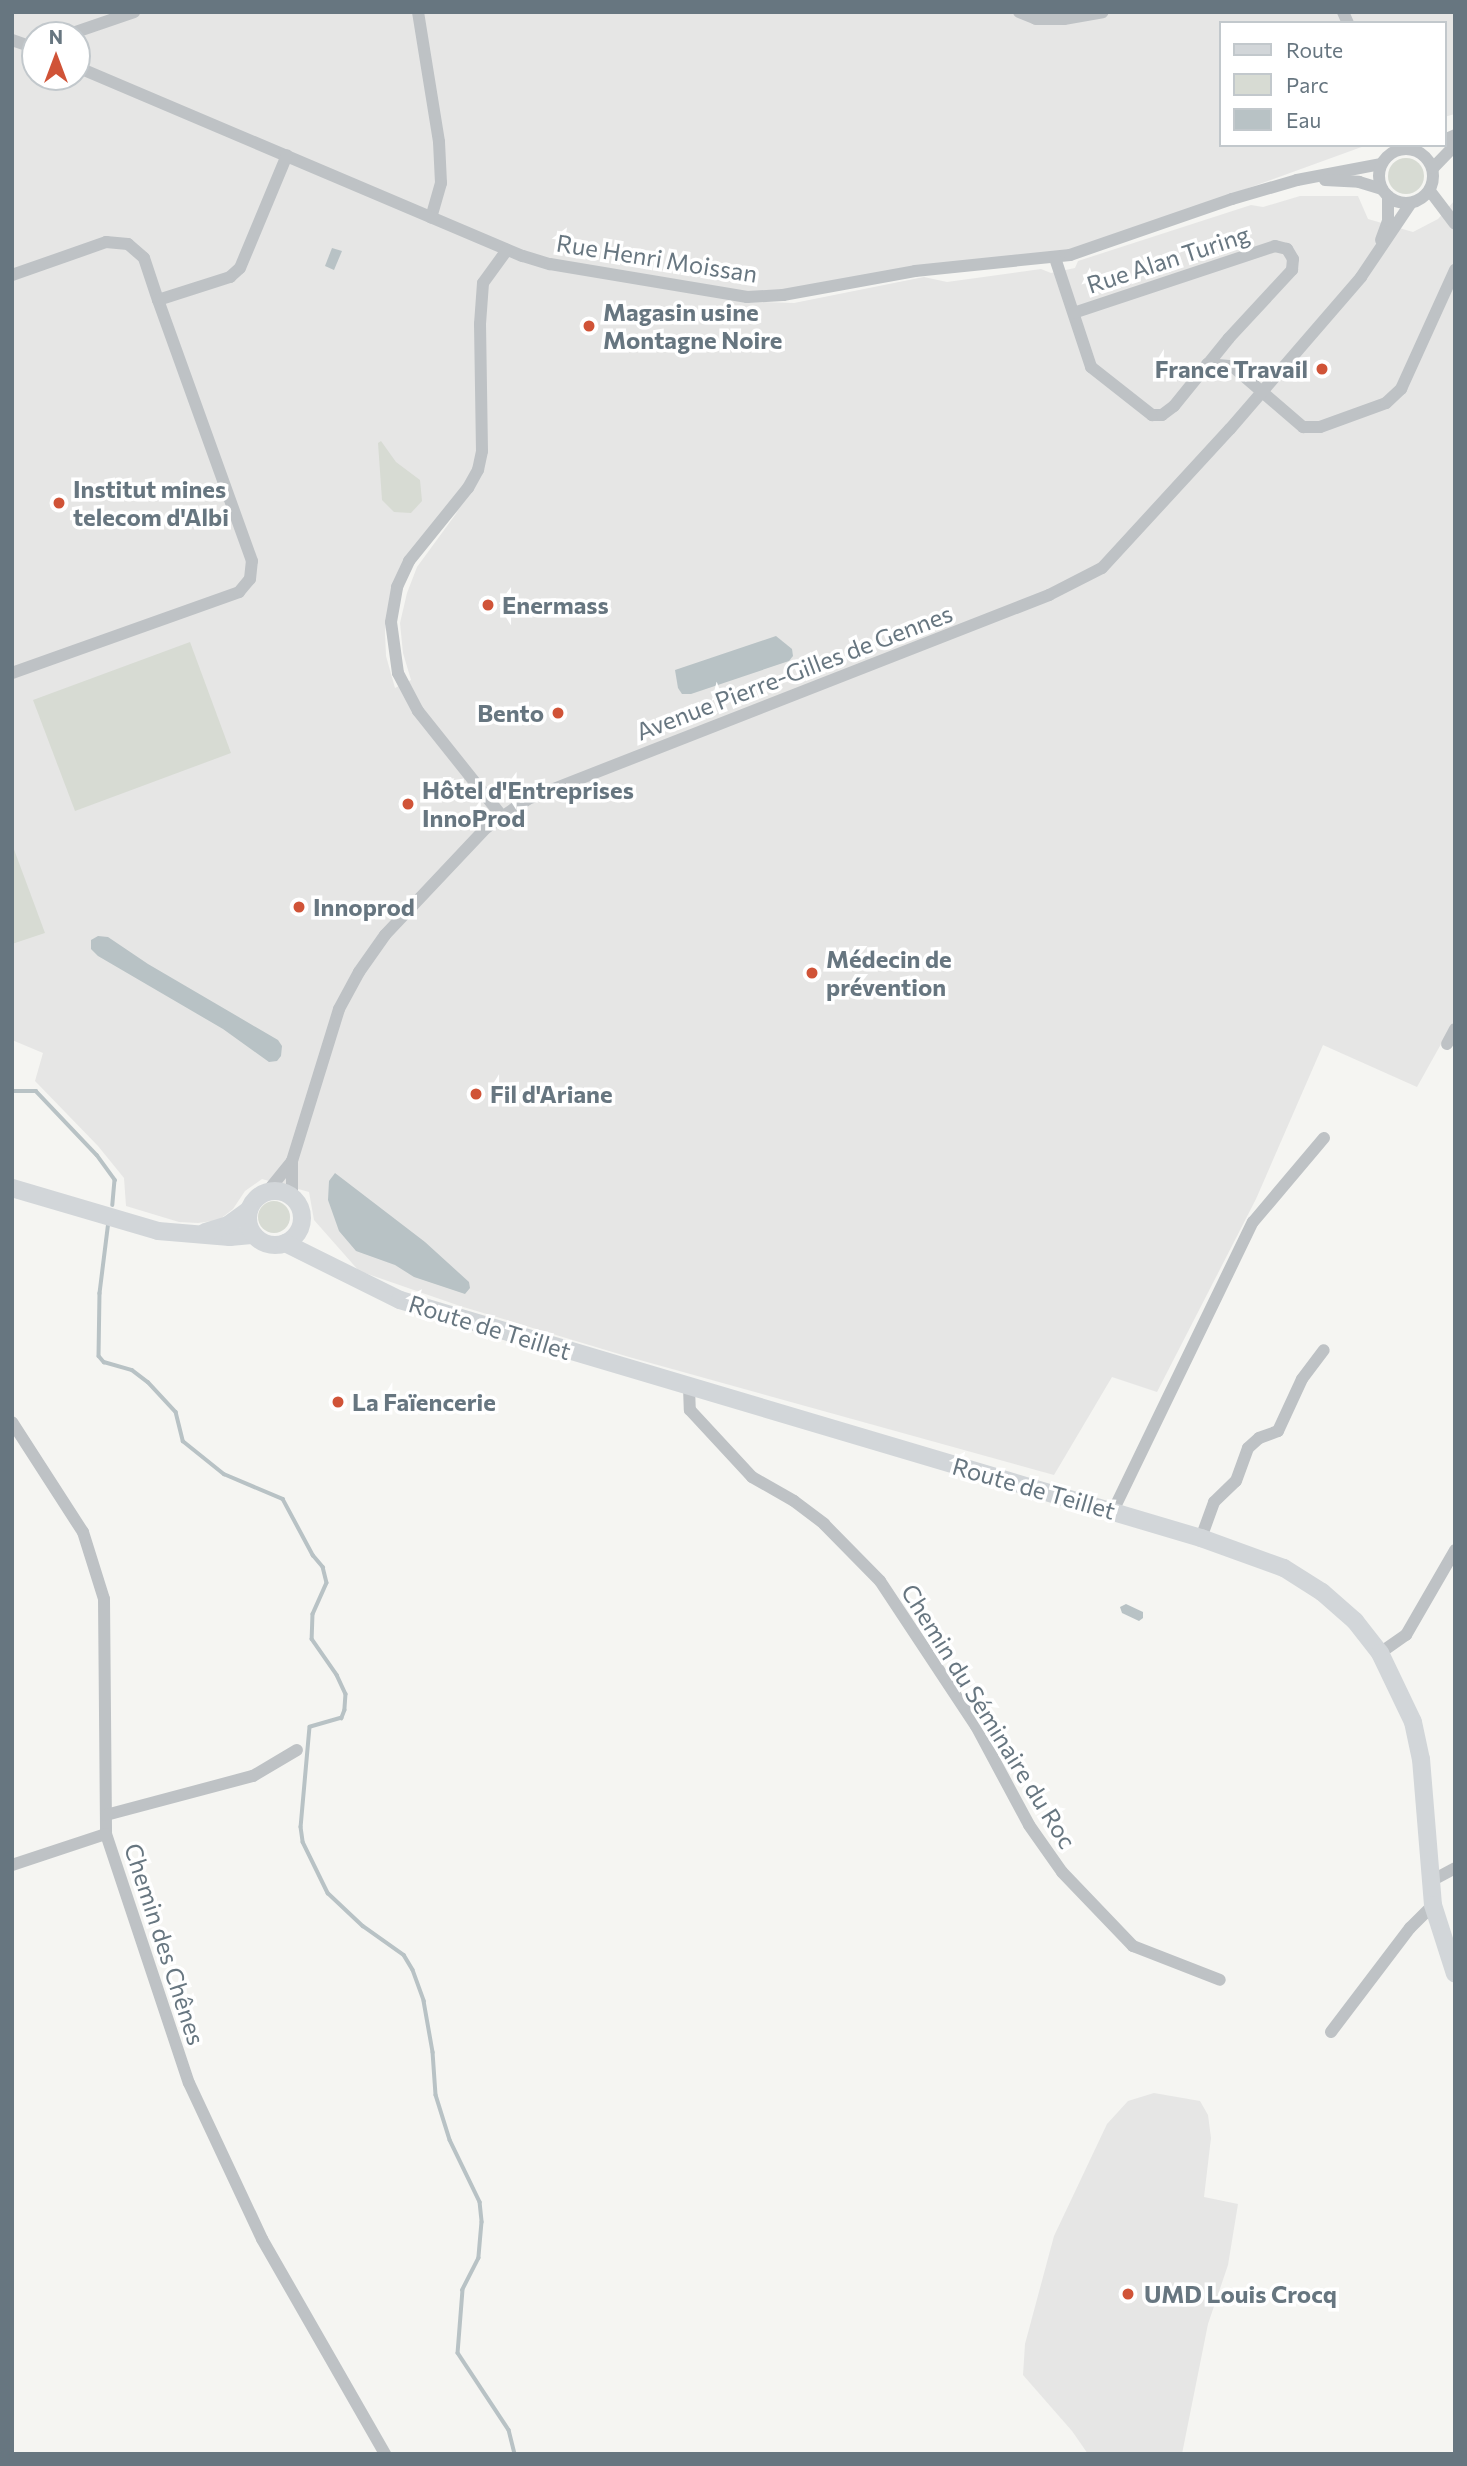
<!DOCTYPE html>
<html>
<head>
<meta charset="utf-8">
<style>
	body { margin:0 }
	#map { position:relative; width:1467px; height:2466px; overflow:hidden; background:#f5f5f2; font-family:Commissioner,sans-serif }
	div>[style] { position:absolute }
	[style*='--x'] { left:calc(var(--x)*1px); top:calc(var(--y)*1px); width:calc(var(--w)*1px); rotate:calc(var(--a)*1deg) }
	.built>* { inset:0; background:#e6e6e5 }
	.green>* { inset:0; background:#d7dbd3 }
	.round { border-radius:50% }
	.water>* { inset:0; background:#b8c2c5 }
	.stream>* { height:3.5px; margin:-1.75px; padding:0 1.75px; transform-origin:1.75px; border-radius:1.75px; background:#b8c2c5 }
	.street>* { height:12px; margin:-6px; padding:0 6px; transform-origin:6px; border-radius:6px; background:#bec2c5 }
	.street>.ring { margin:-6px; padding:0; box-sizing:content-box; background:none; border:12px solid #bec2c5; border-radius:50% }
	.secondary>* { height:18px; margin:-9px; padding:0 9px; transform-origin:9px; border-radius:9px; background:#d2d6d9 }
	.secondary>.ring { margin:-9px; padding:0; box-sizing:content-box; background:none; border:18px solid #d2d6d9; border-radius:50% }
	.dots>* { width:19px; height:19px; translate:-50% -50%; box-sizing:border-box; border:4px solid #fff; border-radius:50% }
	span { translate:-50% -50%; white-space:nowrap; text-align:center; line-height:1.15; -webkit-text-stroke:7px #fff; paint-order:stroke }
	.street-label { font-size:24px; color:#677680 }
	.poi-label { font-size:24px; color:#677680; font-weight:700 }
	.left { translate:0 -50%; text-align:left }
	.right { translate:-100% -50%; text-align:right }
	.frame { position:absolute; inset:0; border:14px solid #677680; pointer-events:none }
	.legend { position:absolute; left:1219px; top:21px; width:228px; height:126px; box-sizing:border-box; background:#fff; border:2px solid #c2c8cc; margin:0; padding:9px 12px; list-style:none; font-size:21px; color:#677680 }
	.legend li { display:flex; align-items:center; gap:14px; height:35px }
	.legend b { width:35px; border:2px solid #c2c8cc }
	.north { position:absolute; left:21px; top:21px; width:70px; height:70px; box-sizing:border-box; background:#fff; border:2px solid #c2c8cc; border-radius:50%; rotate:0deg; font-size:19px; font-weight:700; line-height:28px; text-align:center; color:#677680 }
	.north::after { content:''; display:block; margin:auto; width:24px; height:32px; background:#d05337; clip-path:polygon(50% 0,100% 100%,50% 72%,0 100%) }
</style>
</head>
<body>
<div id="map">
	<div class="built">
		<i style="clip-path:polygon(evenodd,12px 12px,1455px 12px,1455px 114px,1444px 117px,1444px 23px,1220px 23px,1220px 145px,1367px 145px,1081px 249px,758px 302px,794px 303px,924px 277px,947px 282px,1041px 269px,1051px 273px,1075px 268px,1078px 261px,1251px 205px,1263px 207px,1300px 196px,1358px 196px,1368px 219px,1413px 232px,1438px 219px,1455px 200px,1455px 1019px,1417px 1087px,1323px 1045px,1256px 1199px,1157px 1392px,1112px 1377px,1054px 1475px,629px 1357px,460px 1306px,359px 1271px,314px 1220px,309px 1192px,262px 1179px,245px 1191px,233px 1209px,219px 1220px,198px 1223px,179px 1222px,126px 1206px,124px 1178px,98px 1146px,35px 1081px,43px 1053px,12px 1040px,12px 12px,35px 35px,77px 35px,77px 77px,35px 77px,35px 35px,12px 12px,458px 511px,417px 567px,407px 593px,400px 623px,403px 653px,411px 680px,395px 688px,386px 656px,385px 632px,388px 607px,400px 567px,458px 511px)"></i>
		<i style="clip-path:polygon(1154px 2093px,1200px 2101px,1208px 2115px,1211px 2138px,1204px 2197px,1238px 2204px,1228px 2265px,1208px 2324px,1182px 2454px,1088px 2454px,1072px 2431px,1023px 2375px,1025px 2344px,1054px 2236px,1107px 2124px,1128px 2101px)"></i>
	</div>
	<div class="green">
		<i class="round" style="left:1388px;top:158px;width:36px;height:36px"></i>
		<i style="clip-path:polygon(381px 441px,396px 462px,420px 480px,422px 501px,411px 513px,394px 512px,382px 500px,378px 443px)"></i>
		<i style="clip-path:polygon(190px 642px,231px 753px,75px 811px,33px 700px)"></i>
		<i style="clip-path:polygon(12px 844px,45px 933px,12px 944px)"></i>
		<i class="round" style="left:258px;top:1201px;width:32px;height:32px"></i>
	</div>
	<div class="water">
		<i style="clip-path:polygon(332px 248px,342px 251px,334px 270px,325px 266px)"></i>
		<i style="clip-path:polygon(776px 636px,792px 649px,793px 656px,789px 661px,691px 694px,682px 694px,678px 688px,675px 670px)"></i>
		<i style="clip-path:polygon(98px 936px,108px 937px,148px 964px,278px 1040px,282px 1046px,281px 1056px,277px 1061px,269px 1062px,223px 1029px,98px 956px,91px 949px,91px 940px)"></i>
		<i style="clip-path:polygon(335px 1173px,425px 1242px,469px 1282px,470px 1288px,465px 1294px,414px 1277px,395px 1265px,356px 1251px,339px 1231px,328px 1200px,329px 1181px)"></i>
		<i style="clip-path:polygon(1126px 1604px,1143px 1612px,1143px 1618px,1139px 1621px,1122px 1613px,1120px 1607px)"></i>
	</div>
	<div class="stream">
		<i style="--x:12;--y:1091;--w:24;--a:0"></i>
		<i style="--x:36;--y:1091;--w:88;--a:46.4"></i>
		<i style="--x:97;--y:1155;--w:31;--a:54"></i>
		<i style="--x:115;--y:1180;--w:25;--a:95"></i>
		<i style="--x:109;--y:1221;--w:73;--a:97.1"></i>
		<i style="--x:100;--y:1293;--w:63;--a:90.9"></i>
		<i style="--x:99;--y:1356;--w:8;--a:50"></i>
		<i style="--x:104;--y:1362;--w:29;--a:16"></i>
		<i style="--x:132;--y:1370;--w:20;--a:37"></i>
		<i style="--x:148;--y:1382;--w:41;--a:47"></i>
		<i style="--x:176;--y:1412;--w:30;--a:76"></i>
		<i style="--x:183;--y:1441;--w:53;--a:38.8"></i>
		<i style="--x:224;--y:1474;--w:64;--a:23"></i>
		<i style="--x:283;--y:1499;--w:64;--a:61.8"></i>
		<i style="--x:313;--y:1555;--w:16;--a:50"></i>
		<i style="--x:323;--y:1567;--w:16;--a:76"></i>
		<i style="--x:327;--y:1583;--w:34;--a:114"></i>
		<i style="--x:313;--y:1614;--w:25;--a:92"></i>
		<i style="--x:312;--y:1639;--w:44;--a:55.2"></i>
		<i style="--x:337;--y:1675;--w:21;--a:65"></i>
		<i style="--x:346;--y:1694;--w:16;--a:94"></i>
		<i style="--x:345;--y:1710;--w:9;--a:111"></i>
		<i style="--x:342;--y:1718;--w:33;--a:164"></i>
		<i style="--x:310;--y:1727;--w:100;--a:95.1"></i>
		<i style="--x:301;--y:1827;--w:15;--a:82"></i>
		<i style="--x:303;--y:1842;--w:57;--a:63.9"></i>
		<i style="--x:328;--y:1893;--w:48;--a:43.3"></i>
		<i style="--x:363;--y:1926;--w:50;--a:35.3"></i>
		<i style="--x:404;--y:1955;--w:17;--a:59"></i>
		<i style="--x:413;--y:1970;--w:33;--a:70"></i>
		<i style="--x:424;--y:2001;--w:52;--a:80"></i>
		<i style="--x:433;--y:2052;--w:43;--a:86"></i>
		<i style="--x:436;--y:2095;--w:47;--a:72.7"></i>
		<i style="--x:450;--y:2140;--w:69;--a:64.2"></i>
		<i style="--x:480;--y:2202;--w:20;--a:84"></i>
		<i style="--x:482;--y:2222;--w:36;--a:95"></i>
		<i style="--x:479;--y:2258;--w:36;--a:117"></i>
		<i style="--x:463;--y:2290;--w:63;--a:94.5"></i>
		<i style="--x:458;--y:2353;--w:92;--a:56.5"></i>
		<i style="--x:509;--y:2430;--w:25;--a:76"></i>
	</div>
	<div class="street">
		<i style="--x:418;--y:12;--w:132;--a:80.8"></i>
		<i style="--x:439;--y:142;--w:41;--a:87.2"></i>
		<i style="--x:441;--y:183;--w:36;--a:106"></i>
		<i style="--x:1019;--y:12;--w:18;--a:22"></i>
		<i style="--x:1036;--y:19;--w:28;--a:0"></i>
		<i style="--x:1064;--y:19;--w:39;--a:-10"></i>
		<i style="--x:1343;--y:12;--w:12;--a:66"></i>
		<i style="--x:67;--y:35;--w:71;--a:-18.9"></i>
		<i style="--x:12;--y:40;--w:24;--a:19"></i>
		<i style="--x:77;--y:67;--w:484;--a:23"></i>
		<i style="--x:523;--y:256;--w:28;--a:17"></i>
		<i style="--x:550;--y:264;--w:200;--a:9.5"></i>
		<i style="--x:747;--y:297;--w:36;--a:-3"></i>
		<i style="--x:783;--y:295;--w:134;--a:-10.3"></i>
		<i style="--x:915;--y:271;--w:156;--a:-5.9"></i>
		<i style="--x:1070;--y:255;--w:171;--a:-19.1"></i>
		<i style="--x:1232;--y:199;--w:68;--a:-16.3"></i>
		<i style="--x:1297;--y:180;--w:86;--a:-10.8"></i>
		<i style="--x:1444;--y:140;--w:12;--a:-24"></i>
		<i class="ring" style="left:1379px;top:149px;width:42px;height:42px"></i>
		<i style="--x:1433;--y:168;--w:32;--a:-46"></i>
		<i style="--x:1325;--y:180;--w:34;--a:3"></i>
		<i style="--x:1359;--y:182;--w:24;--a:17"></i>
		<i style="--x:1430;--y:191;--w:41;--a:52.9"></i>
		<i style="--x:1381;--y:240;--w:20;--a:-70"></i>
		<i style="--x:1388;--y:221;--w:25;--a:-90"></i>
		<i style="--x:1055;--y:258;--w:115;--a:71.7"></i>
		<i style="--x:1091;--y:367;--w:78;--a:38.2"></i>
		<i style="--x:1152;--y:415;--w:10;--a:0"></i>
		<i style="--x:1162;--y:415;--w:15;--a:-37"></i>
		<i style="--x:1174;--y:406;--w:87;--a:-51"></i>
		<i style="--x:1229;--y:338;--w:93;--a:-47.2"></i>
		<i style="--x:1292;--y:270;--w:11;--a:-85"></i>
		<i style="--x:1293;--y:259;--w:12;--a:-121"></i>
		<i style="--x:1287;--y:249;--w:12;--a:-166"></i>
		<i style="--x:1275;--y:246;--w:212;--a:161.6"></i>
		<i style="--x:12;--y:275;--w:100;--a:-19.3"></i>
		<i style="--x:106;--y:242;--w:22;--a:5"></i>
		<i style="--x:128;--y:244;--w:21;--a:41"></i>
		<i style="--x:144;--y:258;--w:44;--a:71.6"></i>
		<i style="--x:1207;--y:364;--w:25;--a:5"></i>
		<i style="--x:1232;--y:366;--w:94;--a:40.7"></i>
		<i style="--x:1303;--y:427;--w:17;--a:0"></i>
		<i style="--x:1320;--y:427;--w:70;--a:-20"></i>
		<i style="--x:1386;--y:403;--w:21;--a:-43"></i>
		<i style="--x:1401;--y:389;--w:131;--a:-65.6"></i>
		<i style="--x:12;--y:673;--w:241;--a:-19.6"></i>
		<i style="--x:239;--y:592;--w:17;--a:-50"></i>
		<i style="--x:250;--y:579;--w:18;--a:-84"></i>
		<i style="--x:252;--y:561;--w:277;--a:-109.8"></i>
		<i style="--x:158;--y:300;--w:76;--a:-17.7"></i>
		<i style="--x:230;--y:277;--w:13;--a:-42"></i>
		<i style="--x:240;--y:268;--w:122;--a:-67.4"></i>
		<i style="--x:501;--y:815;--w:133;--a:-128.6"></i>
		<i style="--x:418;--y:711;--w:43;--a:-117.8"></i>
		<i style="--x:398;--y:673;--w:51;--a:-97.8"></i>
		<i style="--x:391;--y:622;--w:36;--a:-80"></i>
		<i style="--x:397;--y:587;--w:29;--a:-65"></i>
		<i style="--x:409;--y:561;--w:94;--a:-51.1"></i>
		<i style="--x:468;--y:488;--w:21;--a:-61"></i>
		<i style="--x:478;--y:470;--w:19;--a:-78"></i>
		<i style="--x:482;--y:451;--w:127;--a:-90.9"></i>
		<i style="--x:480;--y:324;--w:41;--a:-85.8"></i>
		<i style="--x:483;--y:283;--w:41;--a:-54"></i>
		<i style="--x:1447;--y:1044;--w:17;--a:-62"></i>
		<i style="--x:267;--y:1192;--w:40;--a:-51"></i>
		<i style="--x:292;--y:1197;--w:36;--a:-90"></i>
		<i style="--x:292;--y:1161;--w:159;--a:-72.8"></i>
		<i style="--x:339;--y:1009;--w:42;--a:-61.6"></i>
		<i style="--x:359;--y:972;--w:45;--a:-54.9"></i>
		<i style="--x:385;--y:935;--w:147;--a:-46.7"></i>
		<i style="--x:486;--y:828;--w:51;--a:-34.6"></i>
		<i style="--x:528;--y:799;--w:560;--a:-21.38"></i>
		<i style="--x:1049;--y:595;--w:59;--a:-27"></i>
		<i style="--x:1102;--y:568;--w:189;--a:-47.4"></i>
		<i style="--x:1230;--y:429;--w:201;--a:-49.2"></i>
		<i style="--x:1361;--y:277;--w:89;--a:-56"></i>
		<i style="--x:689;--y:1387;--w:23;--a:88"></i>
		<i style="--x:690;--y:1410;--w:91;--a:47.2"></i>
		<i style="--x:752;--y:1477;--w:48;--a:29.7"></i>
		<i style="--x:794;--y:1501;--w:38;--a:37"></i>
		<i style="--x:824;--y:1524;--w:80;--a:45.5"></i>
		<i style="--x:880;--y:1581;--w:174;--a:56.5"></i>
		<i style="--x:976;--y:1726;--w:112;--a:61.8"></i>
		<i style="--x:1029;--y:1825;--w:57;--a:54.9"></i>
		<i style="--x:1062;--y:1872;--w:103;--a:46.2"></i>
		<i style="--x:1133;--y:1946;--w:93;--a:21.3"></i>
		<i style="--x:12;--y:1422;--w:131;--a:57.2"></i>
		<i style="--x:83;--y:1532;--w:70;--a:72.6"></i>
		<i style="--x:104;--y:1599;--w:235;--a:89.5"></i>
		<i style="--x:106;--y:1834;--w:262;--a:71.6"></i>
		<i style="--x:189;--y:2083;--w:172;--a:64.9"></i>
		<i style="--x:262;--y:2239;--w:248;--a:60.2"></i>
		<i style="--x:1113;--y:1511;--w:321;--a:-64.2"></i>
		<i style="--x:1253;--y:1222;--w:110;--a:-49.8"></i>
		<i style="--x:1201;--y:1538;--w:38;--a:-70"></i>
		<i style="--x:1214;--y:1502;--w:30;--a:-44"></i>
		<i style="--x:1236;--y:1481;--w:35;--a:-70"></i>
		<i style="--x:1248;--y:1448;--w:15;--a:-42"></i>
		<i style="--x:1259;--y:1438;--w:20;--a:-20"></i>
		<i style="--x:1278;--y:1431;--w:57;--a:-65.2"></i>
		<i style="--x:1302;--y:1379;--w:36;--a:-53"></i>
		<i style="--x:1380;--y:1653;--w:32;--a:-35"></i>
		<i style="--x:1406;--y:1635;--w:98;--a:-60"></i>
		<i style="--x:106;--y:1815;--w:152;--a:-14.9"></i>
		<i style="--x:253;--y:1776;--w:51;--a:-30.6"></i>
		<i style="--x:12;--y:1865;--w:99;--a:-18.3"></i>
		<i style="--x:1431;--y:1881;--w:27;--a:-28"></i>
		<i style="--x:1331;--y:2032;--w:131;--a:-52.8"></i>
		<i style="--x:1410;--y:1928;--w:33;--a:-45"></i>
	</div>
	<div class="secondary">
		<i style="--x:12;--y:1188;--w:152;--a:16.4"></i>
		<i style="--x:158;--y:1231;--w:72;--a:4.8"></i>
		<i style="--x:230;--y:1237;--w:24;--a:-5"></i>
		<i class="ring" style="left:248px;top:1191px;width:36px;height:36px"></i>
		<i style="--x:205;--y:1232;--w:24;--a:-17"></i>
		<i style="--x:228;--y:1225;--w:26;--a:-36"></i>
		<i style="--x:285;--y:1243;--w:128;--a:26.4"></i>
		<i style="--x:400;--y:1300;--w:836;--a:16.55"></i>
		<i style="--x:1201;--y:1538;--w:88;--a:19.9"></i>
		<i style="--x:1284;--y:1568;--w:45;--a:32.3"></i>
		<i style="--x:1322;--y:1592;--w:44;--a:41.3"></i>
		<i style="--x:1355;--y:1621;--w:41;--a:52"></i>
		<i style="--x:1380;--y:1653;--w:76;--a:64.4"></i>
		<i style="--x:1413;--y:1722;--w:38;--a:78"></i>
		<i style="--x:1421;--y:1759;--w:146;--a:85.3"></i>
		<i style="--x:1433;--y:1905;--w:72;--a:72.3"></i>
	</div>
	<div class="dots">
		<i style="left:589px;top:326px;background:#d05337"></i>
		<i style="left:1322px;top:369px;background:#d05337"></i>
		<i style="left:59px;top:503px;background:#d05337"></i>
		<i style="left:488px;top:605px;background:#d05337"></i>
		<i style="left:558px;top:713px;background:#d05337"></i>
		<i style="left:408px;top:804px;background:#d05337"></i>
		<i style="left:299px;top:907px;background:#d05337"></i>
		<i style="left:812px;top:973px;background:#d05337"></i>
		<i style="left:476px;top:1094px;background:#d05337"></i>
		<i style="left:338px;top:1402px;background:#d05337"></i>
		<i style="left:1128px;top:2294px;background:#d05337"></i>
	</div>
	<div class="street-label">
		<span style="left:657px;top:258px;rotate:9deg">Rue Henri Moissan</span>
		<span style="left:1168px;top:259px;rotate:-18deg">Rue Alan Turing</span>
		<span style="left:794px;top:672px;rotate:-21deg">Avenue Pierre-Gilles de Gennes</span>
		<span style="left:490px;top:1327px;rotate:17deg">Route de Teillet</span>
		<span style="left:1034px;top:1488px;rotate:16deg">Route de Teillet</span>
		<span style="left:989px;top:1716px;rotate:58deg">Chemin du Séminaire du Roc</span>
		<span style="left:165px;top:1944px;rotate:72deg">Chemin des Chênes</span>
	</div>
	<div class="poi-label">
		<span class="left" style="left:603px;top:326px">Magasin usine<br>Montagne Noire</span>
		<span class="right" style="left:1308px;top:369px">France Travail</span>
		<span class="left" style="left:73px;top:503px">Institut mines<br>telecom d'Albi</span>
		<span class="left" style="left:502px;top:605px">Enermass</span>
		<span class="right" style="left:544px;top:713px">Bento</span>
		<span class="left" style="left:422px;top:804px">Hôtel d'Entreprises<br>InnoProd</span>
		<span class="left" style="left:313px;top:907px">Innoprod</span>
		<span class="left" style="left:826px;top:973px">Médecin de<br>prévention</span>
		<span class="left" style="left:490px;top:1094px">Fil d'Ariane</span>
		<span class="left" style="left:352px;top:1402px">La Faïencerie</span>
		<span class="left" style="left:1144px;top:2294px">UMD Louis Crocq</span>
	</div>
	<div class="frame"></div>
	<ul class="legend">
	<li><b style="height:9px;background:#d2d6d9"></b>Route</li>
	<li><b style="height:19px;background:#d7dbd3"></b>Parc</li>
	<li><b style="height:19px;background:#b8c2c5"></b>Eau</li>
	</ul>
	<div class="north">N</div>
</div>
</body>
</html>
